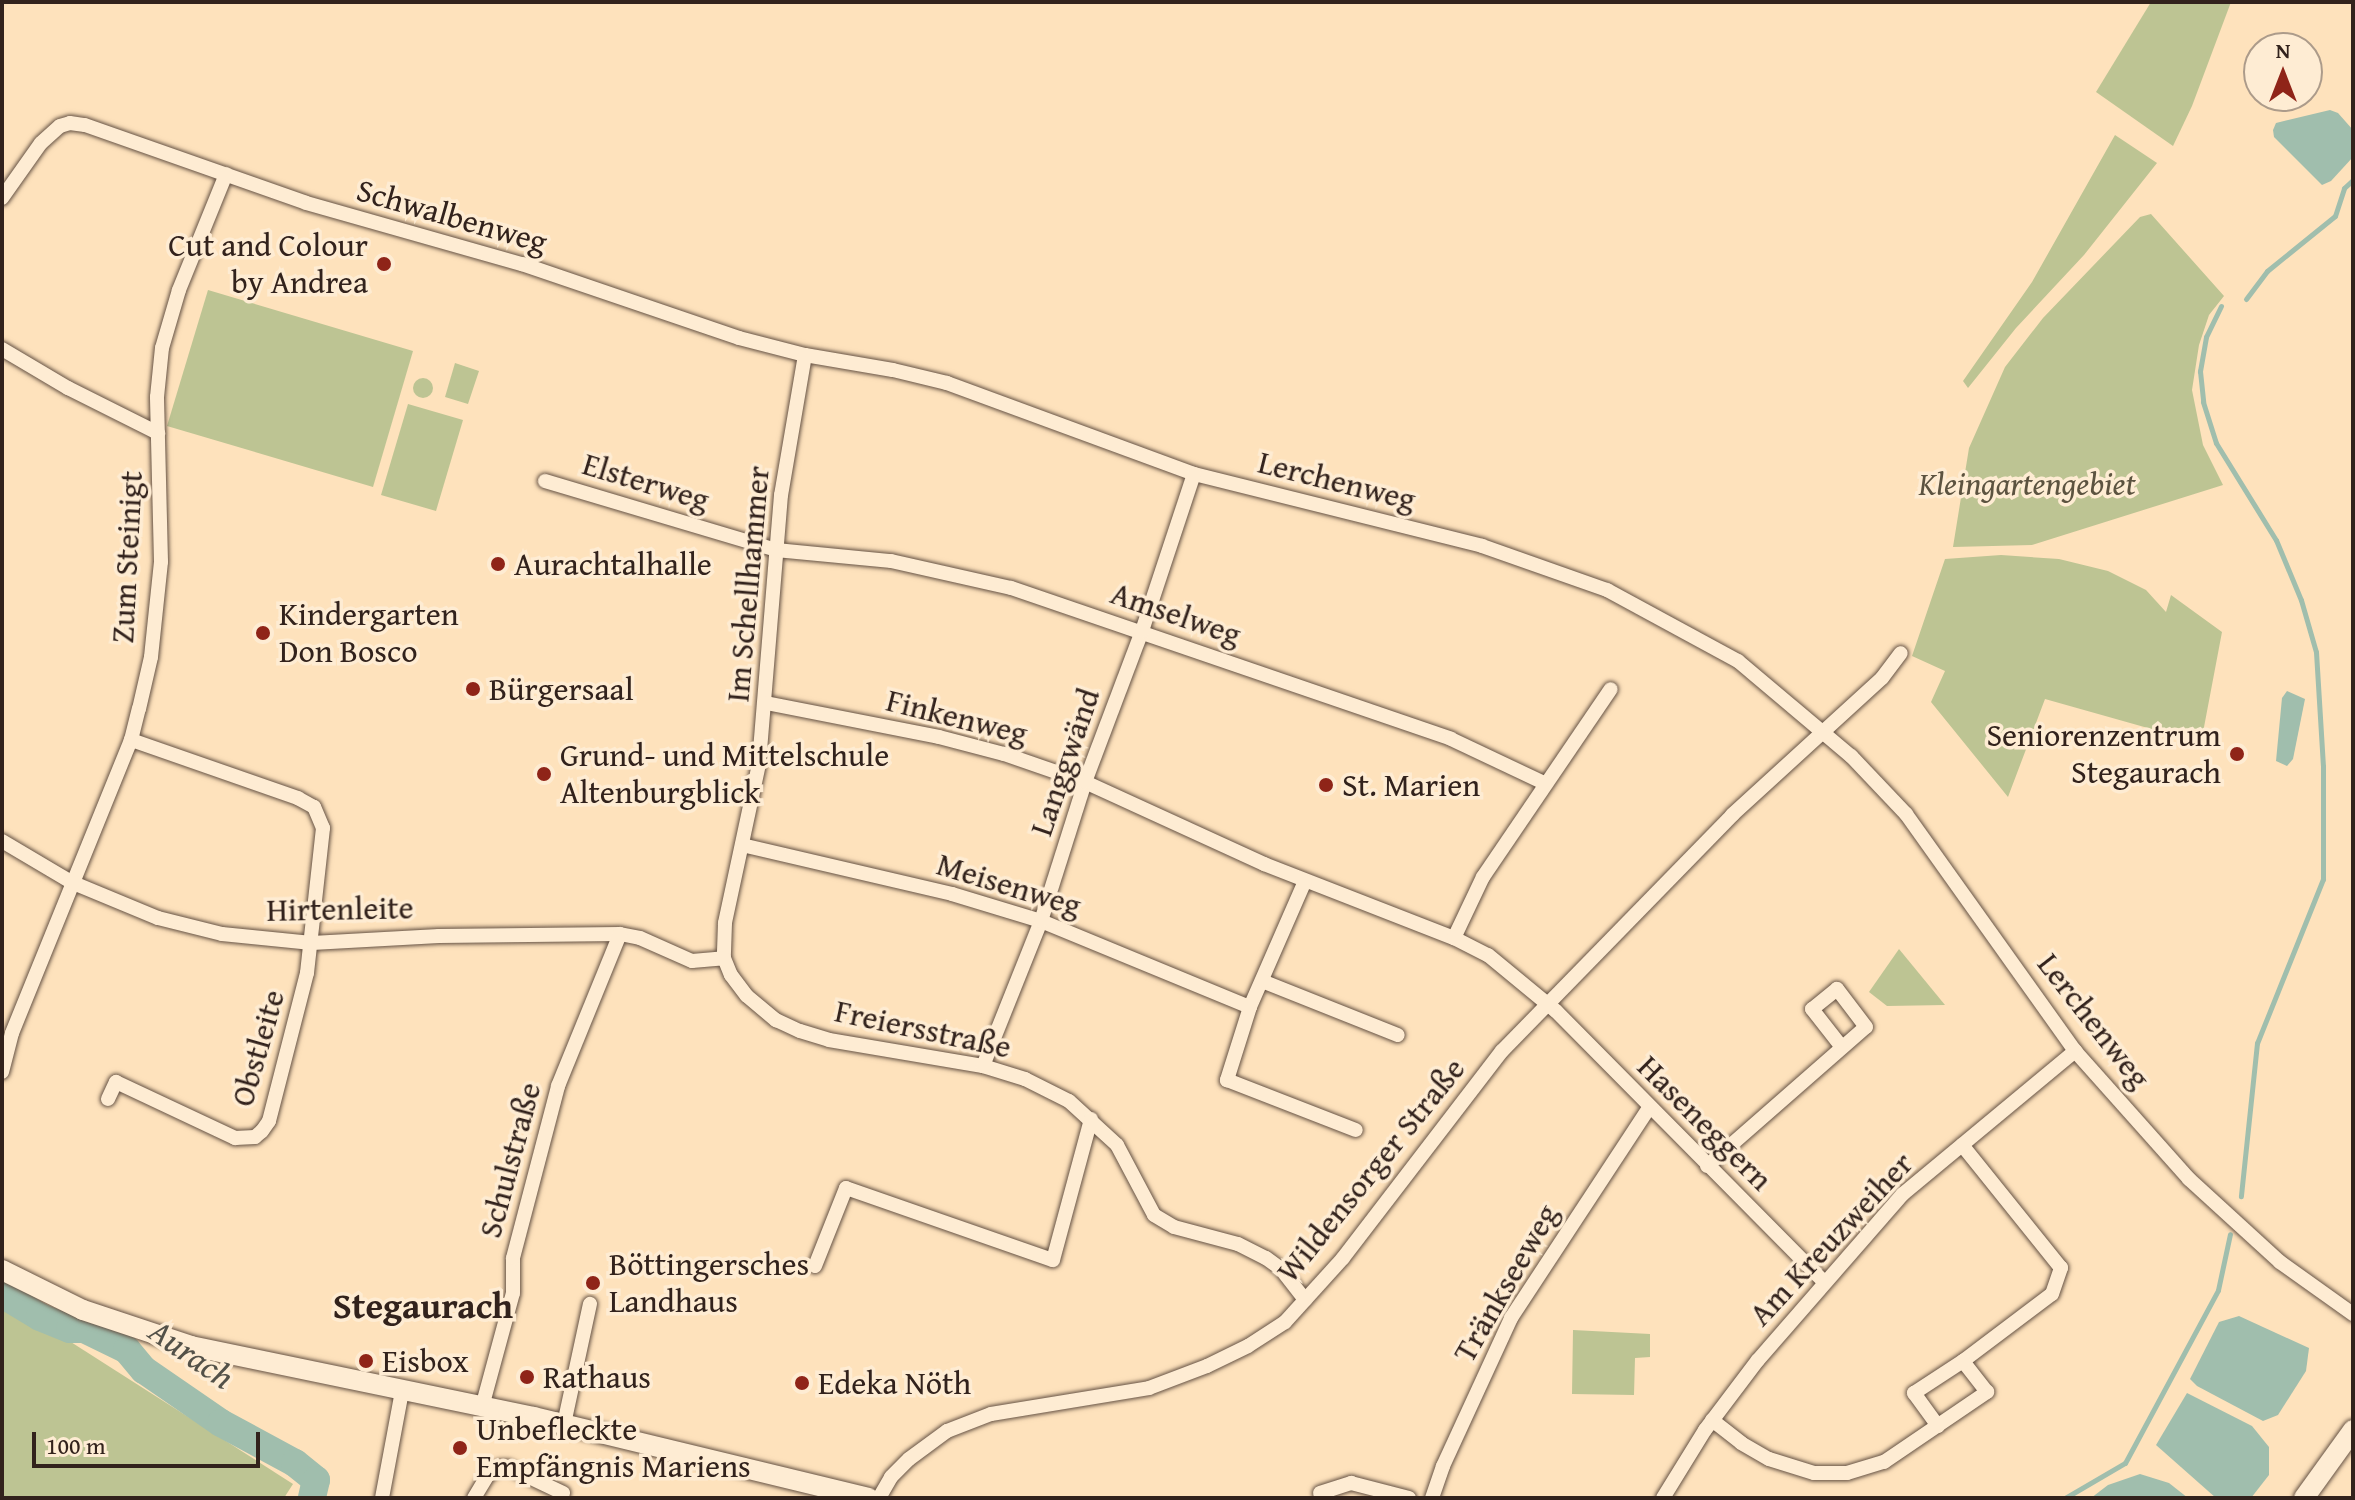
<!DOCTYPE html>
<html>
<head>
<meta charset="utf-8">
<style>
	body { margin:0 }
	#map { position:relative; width:2355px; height:1500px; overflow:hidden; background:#fee2bc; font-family:"Gentium Book Plus",serif }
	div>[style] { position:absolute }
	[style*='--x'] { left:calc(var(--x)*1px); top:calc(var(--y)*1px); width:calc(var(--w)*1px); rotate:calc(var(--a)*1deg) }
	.green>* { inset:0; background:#bdc493 }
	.round { border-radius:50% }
	.water>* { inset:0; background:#a0bead }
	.stream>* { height:5px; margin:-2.5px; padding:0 2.5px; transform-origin:2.5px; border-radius:2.5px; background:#a0bead }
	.river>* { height:28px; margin:-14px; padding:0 14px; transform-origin:14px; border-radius:14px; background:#a0bead }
	.roads { filter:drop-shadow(0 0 2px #655244) drop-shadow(0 0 2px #655244) }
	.street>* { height:14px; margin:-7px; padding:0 7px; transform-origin:7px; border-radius:7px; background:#feecd3 }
	.secondary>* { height:20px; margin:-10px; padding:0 10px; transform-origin:10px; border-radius:10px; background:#feecd3 }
	.dots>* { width:22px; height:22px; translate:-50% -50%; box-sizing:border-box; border:4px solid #feecd3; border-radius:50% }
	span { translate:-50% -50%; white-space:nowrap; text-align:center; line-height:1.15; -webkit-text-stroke:7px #feecd3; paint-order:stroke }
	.street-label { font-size:32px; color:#32221c }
	.poi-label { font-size:32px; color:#32221c }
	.right { translate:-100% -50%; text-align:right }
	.left { translate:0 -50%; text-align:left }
	.park-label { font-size:32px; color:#5c5340; font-style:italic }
	.water-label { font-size:34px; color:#535148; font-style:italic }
	.quarter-label { font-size:36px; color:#32221c; font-weight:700 }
	.frame { position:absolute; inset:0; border:4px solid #32221c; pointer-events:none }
	.north { position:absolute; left:2243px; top:32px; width:80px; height:80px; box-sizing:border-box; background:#feecd3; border:2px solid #ac9b8a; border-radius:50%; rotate:0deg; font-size:22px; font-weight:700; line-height:32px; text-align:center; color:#32221c }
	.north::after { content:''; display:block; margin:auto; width:28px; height:36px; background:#8f2418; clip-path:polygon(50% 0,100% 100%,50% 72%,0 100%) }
	.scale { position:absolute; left:32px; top:1432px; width:228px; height:36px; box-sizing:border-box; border:4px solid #32221c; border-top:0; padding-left:10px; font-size:24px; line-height:28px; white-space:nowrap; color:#32221c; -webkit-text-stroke:6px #feecd3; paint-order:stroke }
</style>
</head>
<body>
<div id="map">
	<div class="green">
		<i style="clip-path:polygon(2151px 2px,2231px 2px,2192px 106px,2173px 146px,2096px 92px)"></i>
		<i style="clip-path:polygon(2115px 135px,2157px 163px,2084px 255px,2016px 328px,1968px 388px,1963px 381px,2032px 282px)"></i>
		<i style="clip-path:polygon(2151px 214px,2224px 296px,2209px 315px,2199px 345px,2192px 390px,2203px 445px,2223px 485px,2032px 545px,1953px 547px,1969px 448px,2005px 367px,2043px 318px,2140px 217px)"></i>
		<i style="clip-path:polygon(208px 290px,413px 351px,373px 487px,167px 426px)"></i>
		<i style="clip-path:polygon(455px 363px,479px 371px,468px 404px,445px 397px)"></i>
		<i class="round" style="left:413px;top:378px;width:20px;height:20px"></i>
		<i style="clip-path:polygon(408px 404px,463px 420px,436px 511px,381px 495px)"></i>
		<i style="clip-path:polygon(2001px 555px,2059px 559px,2108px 571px,2146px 590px,2166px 612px,2171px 595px,2222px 632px,2201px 743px,2045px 699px,2008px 797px,1931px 702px,1945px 671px,1912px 656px,1945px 559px)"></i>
		<i style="clip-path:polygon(1899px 949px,1945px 1005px,1887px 1006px,1869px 992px)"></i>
		<i style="clip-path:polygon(2px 1298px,293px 1484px,284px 1498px,2px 1498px)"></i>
		<i style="clip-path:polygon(1573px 1330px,1650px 1334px,1650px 1357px,1635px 1358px,1634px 1395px,1572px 1394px)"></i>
	</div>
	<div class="water">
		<i style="clip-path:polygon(2330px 110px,2338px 113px,2353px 130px,2353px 157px,2331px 181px,2322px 185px,2274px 137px,2273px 130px,2276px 123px)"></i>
		<i style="clip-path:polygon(2287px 691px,2305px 699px,2293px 759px,2287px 766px,2276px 761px,2282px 698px)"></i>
		<i style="clip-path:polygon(2239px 1316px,2309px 1348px,2306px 1371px,2278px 1415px,2263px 1421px,2197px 1386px,2190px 1379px,2219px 1322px)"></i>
		<i style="clip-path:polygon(2187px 1393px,2252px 1426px,2269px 1447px,2269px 1475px,2251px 1498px,2216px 1498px,2156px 1445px)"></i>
		<i style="clip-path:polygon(2140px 1474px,2169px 1483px,2188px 1498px,2091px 1498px,2108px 1485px)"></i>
	</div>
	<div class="stream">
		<i style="--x:2246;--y:299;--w:35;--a:-53"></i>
		<i style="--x:2267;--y:271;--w:87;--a:-39"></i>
		<i style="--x:2335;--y:216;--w:29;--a:-72"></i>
		<i style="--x:2344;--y:188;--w:12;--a:-42"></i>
		<i style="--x:2221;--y:306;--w:34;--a:116"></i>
		<i style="--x:2206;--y:337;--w:35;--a:100"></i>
		<i style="--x:2200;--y:371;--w:31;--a:84"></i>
		<i style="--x:2203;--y:402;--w:43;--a:72.4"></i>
		<i style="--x:2216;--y:443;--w:114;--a:58.3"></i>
		<i style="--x:2276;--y:540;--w:65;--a:67.4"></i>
		<i style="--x:2301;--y:600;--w:54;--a:73.9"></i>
		<i style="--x:2316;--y:652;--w:114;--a:86.5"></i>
		<i style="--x:2323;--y:766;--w:113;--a:90"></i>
		<i style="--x:2323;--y:879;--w:177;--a:111.9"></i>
		<i style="--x:2257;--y:1043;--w:154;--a:96"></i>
		<i style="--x:2065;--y:1498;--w:69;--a:-30.3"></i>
		<i style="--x:2125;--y:1463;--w:196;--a:-61.7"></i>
		<i style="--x:2218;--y:1290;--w:57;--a:-77.9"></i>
	</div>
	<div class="river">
		<i style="--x:2;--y:1294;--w:44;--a:31.2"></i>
		<i style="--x:40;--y:1317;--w:32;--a:22"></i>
		<i style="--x:70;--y:1329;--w:14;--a:0"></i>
		<i style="--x:84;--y:1329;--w:48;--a:26"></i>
		<i style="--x:127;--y:1350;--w:26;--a:50"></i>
		<i style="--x:144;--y:1370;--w:93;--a:34.5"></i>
		<i style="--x:221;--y:1423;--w:84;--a:28.4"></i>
		<i style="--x:295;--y:1463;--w:27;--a:39"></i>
		<i style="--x:316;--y:1480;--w:18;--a:103"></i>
	</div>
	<div class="roads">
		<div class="street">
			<i style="--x:2;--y:198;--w:67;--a:-54.7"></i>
			<i style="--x:41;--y:143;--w:25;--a:-42"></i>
			<i style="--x:60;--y:126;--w:10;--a:-17"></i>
			<i style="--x:70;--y:123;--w:15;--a:8"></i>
			<i style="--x:85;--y:125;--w:234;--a:19.4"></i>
			<i style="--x:306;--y:203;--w:224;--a:15.8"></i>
			<i style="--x:522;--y:264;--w:229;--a:18.8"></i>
			<i style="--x:739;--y:338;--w:68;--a:14.4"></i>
			<i style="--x:805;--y:355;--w:89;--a:9.7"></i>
			<i style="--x:893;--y:370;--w:56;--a:13.5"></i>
			<i style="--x:947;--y:383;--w:263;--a:20.2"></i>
			<i style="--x:1194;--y:474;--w:297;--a:14"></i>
			<i style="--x:1482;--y:546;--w:133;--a:19.4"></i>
			<i style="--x:1607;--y:590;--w:149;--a:28.5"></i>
			<i style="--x:1738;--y:661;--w:148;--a:40.1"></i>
			<i style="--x:1851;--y:756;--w:80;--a:46.5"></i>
			<i style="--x:1906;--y:814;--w:291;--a:54.5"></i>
			<i style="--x:2075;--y:1051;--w:171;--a:48.3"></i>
			<i style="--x:2189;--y:1179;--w:123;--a:42.4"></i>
			<i style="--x:2280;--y:1262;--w:90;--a:35.5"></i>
			<i style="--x:2;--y:349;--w:77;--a:30.6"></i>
			<i style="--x:68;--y:388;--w:101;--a:26.6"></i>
			<i style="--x:805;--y:355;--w:142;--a:99.7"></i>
			<i style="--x:781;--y:495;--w:270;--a:94.7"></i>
			<i style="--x:759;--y:764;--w:163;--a:102.1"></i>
			<i style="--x:725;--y:923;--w:35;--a:92"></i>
			<i style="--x:724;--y:958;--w:18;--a:68"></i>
			<i style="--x:731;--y:975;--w:26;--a:53"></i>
			<i style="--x:747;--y:996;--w:38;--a:40"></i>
			<i style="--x:776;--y:1020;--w:26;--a:25"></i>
			<i style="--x:800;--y:1031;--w:30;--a:17"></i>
			<i style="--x:829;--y:1040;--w:156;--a:9.6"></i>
			<i style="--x:983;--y:1066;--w:44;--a:17.2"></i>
			<i style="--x:1025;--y:1079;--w:49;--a:26.6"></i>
			<i style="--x:1069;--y:1101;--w:65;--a:42.5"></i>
			<i style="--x:1117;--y:1145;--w:79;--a:62.1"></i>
			<i style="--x:1154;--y:1215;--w:23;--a:31"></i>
			<i style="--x:1174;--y:1227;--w:66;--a:14.9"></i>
			<i style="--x:1238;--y:1244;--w:31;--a:27"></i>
			<i style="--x:1266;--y:1258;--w:19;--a:36"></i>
			<i style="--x:1281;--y:1269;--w:39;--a:52"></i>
			<i style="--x:545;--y:481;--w:241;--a:16.6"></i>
			<i style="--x:776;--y:550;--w:116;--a:5.5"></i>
			<i style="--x:891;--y:561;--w:123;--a:12.7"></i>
			<i style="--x:1011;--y:588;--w:465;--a:18.9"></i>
			<i style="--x:1451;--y:739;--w:103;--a:25.3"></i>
			<i style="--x:766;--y:703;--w:176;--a:11.1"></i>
			<i style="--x:939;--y:737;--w:67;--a:14.7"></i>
			<i style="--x:1004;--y:754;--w:86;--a:19.1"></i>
			<i style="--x:1085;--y:782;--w:197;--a:24.6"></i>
			<i style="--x:1264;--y:864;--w:204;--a:21.3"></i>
			<i style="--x:1454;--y:938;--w:38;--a:27"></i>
			<i style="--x:1488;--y:955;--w:88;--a:39.5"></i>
			<i style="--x:1556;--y:1011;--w:380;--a:45.3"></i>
			<i style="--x:2;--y:841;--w:80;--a:30.7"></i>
			<i style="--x:71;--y:882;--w:94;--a:22.5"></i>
			<i style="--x:158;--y:918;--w:66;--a:14"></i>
			<i style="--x:222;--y:934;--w:90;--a:5.7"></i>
			<i style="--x:312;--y:943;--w:127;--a:-3.2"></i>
			<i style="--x:439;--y:936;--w:181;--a:-0.6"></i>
			<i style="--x:620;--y:934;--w:20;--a:11"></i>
			<i style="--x:640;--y:938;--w:57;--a:23.9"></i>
			<i style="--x:692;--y:961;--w:32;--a:-5"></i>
			<i style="--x:742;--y:845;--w:216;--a:13.1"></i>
			<i style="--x:952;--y:894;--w:93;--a:16.9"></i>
			<i style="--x:1041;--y:921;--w:226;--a:22.4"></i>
			<i style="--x:1305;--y:881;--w:137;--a:113.6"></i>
			<i style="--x:1250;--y:1007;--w:77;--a:107.5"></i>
			<i style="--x:1227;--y:1080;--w:138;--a:21.2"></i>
			<i style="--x:1454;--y:938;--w:68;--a:-64.6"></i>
			<i style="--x:1483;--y:877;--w:227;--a:-55.8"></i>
			<i style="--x:1262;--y:981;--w:146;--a:21.7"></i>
			<i style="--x:983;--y:1066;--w:156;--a:-68.2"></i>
			<i style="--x:1041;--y:921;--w:146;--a:-72.4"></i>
			<i style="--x:1085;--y:782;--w:161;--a:-69.3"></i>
			<i style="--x:1142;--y:631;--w:165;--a:-71.7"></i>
			<i style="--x:2;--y:1072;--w:40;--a:-75.6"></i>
			<i style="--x:12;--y:1033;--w:316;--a:-67.9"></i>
			<i style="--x:131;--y:740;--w:32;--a:-76"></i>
			<i style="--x:139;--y:709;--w:53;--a:-77"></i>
			<i style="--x:151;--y:657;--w:96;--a:-84"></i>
			<i style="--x:161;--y:562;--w:165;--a:-91.4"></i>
			<i style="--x:157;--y:397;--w:49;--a:-84.2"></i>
			<i style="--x:162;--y:348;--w:60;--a:-73.7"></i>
			<i style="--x:179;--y:290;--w:125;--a:-67.9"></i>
			<i style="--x:108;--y:1099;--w:19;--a:-65"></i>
			<i style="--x:116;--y:1082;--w:132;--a:25.2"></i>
			<i style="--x:235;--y:1138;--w:20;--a:-3"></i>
			<i style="--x:255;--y:1137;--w:9;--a:-41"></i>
			<i style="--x:262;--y:1131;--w:12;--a:-55"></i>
			<i style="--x:269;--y:1121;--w:153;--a:-75.6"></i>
			<i style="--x:307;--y:973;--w:146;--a:-83.7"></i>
			<i style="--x:323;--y:828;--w:23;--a:-113"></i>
			<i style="--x:314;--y:807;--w:18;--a:-151"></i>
			<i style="--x:298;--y:798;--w:177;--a:-160.8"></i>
			<i style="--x:1707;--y:1166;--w:211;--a:-41.2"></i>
			<i style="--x:1866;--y:1027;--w:48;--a:-127.3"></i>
			<i style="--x:1837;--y:989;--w:32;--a:141"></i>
			<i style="--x:1812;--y:1009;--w:47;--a:51.9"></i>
			<i style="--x:815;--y:1266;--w:84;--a:-68.3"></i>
			<i style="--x:846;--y:1188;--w:219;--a:19.2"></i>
			<i style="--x:1053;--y:1260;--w:146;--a:-74.9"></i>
			<i style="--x:482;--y:1407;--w:118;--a:-74.8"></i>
			<i style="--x:513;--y:1293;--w:35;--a:-90"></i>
			<i style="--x:513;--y:1258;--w:178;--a:-75.3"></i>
			<i style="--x:558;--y:1086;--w:164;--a:-67.8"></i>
			<i style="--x:1712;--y:1420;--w:37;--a:38"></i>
			<i style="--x:1741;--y:1443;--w:32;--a:30"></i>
			<i style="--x:1769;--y:1459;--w:47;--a:17.3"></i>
			<i style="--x:1814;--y:1473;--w:33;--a:0"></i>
			<i style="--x:1847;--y:1473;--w:39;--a:-17"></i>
			<i style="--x:1884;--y:1462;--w:125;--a:-34.2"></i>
			<i style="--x:1987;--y:1392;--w:39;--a:-128"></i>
			<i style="--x:1963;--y:1361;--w:111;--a:-37"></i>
			<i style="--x:2052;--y:1294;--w:28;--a:-71"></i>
			<i style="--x:2061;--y:1268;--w:158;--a:-128.8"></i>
			<i style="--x:564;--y:1424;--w:123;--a:-77.8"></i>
			<i style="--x:1938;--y:1426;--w:41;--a:-126"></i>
			<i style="--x:1914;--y:1393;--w:59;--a:-33.1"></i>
			<i style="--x:1320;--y:1493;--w:33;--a:-18"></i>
			<i style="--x:1351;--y:1483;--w:60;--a:14.5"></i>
			<i style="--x:382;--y:1498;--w:109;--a:-79.4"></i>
			<i style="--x:474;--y:1498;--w:27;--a:-59"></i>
			<i style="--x:488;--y:1475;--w:14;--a:-34"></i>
			<i style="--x:500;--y:1467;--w:8;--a:0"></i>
			<i style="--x:508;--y:1467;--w:61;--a:25.3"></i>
			<i style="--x:879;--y:1498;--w:24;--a:-60"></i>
			<i style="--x:891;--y:1477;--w:25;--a:-45"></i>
			<i style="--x:909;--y:1459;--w:47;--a:-36.4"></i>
			<i style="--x:947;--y:1431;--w:47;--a:-21.1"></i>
			<i style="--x:991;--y:1414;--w:160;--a:-9.3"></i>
			<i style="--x:1149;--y:1388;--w:62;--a:-20.8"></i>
			<i style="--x:1207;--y:1366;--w:46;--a:-26"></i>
			<i style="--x:1248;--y:1346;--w:44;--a:-33"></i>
			<i style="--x:1285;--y:1322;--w:86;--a:-47.8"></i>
			<i style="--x:1343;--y:1258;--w:261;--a:-52.5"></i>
			<i style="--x:1502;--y:1051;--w:330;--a:-45.7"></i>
			<i style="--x:1732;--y:815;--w:203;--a:-42.4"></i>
			<i style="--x:1882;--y:678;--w:31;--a:-53"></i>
			<i style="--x:1432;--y:1498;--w:34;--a:-71"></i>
			<i style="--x:1443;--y:1466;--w:163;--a:-65.3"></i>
			<i style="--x:1511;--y:1318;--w:251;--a:-56.7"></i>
			<i style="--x:1663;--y:1498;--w:80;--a:-58.3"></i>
			<i style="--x:1705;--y:1430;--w:88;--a:-52.9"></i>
			<i style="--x:1758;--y:1360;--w:220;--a:-48.9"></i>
			<i style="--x:1903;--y:1194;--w:224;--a:-39.7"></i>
		</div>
		<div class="secondary">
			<i style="--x:2;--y:1270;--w:90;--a:26.3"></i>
			<i style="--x:83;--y:1310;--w:114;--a:18.4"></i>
			<i style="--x:191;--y:1346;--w:350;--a:11.7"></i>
			<i style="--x:534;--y:1417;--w:344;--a:13.6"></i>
			<i style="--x:2304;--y:1498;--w:84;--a:-54.2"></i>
		</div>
	</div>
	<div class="dots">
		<i style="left:384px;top:264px;background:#8f2418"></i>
		<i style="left:498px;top:564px;background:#8f2418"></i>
		<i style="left:263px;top:633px;background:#8f2418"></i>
		<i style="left:473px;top:689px;background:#8f2418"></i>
		<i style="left:2237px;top:754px;background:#8f2418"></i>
		<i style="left:544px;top:774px;background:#8f2418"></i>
		<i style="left:1326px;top:785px;background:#8f2418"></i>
		<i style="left:593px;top:1283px;background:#8f2418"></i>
		<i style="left:366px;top:1361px;background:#8f2418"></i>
		<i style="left:527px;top:1377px;background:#8f2418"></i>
		<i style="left:802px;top:1383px;background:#8f2418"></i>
		<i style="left:460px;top:1448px;background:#8f2418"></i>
	</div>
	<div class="street-label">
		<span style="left:452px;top:216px;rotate:16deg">Schwalbenweg</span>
		<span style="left:1337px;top:481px;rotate:14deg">Lerchenweg</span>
		<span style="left:646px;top:482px;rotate:17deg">Elsterweg</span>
		<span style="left:127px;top:557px;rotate:-87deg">Zum Steinigt</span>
		<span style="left:748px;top:584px;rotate:-85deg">Im Schellhammer</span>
		<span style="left:1176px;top:614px;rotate:19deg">Amselweg</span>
		<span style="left:957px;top:717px;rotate:14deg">Finkenweg</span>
		<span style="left:1065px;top:762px;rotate:-71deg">Langgwänd</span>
		<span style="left:1009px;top:885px;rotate:17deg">Meisenweg</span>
		<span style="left:340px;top:909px;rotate:-1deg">Hirtenleite</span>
		<span style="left:2094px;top:1021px;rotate:52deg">Lerchenweg</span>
		<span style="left:923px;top:1029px;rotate:12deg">Freiersstraße</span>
		<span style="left:258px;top:1048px;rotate:-74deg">Obstleite</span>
		<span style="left:1705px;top:1123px;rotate:45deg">Haseneggern</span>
		<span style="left:510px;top:1160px;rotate:-75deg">Schulstraße</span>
		<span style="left:1371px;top:1170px;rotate:-51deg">Wildensorger Straße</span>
		<span style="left:1831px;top:1239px;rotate:-47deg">Am Kreuzweiher</span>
		<span style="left:1506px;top:1283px;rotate:-60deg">Tränkseeweg</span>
	</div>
	<div class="poi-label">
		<span class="right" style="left:368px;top:264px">Cut and Colour<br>by Andrea</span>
		<span class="left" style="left:514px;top:564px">Aurachtalhalle</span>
		<span class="left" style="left:279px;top:633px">Kindergarten<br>Don Bosco</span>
		<span class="left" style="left:489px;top:689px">Bürgersaal</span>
		<span class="right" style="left:2221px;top:754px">Seniorenzentrum<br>Stegaurach</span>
		<span class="left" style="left:560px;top:774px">Grund- und Mittelschule<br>Altenburgblick</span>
		<span class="left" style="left:1342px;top:785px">St. Marien</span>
		<span class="left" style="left:609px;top:1283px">Böttingersches<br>Landhaus</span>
		<span class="left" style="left:382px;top:1361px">Eisbox</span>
		<span class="left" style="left:543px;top:1377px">Rathaus</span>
		<span class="left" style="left:818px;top:1383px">Edeka Nöth</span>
		<span class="left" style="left:476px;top:1448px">Unbefleckte<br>Empfängnis Mariens</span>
	</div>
	<div class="park-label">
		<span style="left:2027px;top:484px">Kleingartengebiet</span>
	</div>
	<div class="water-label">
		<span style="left:192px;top:1353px;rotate:35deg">Aurach</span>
	</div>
	<div class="quarter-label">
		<span style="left:423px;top:1305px">Stegaurach</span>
	</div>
	<div class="frame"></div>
	<div class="north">N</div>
	<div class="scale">100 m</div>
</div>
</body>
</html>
